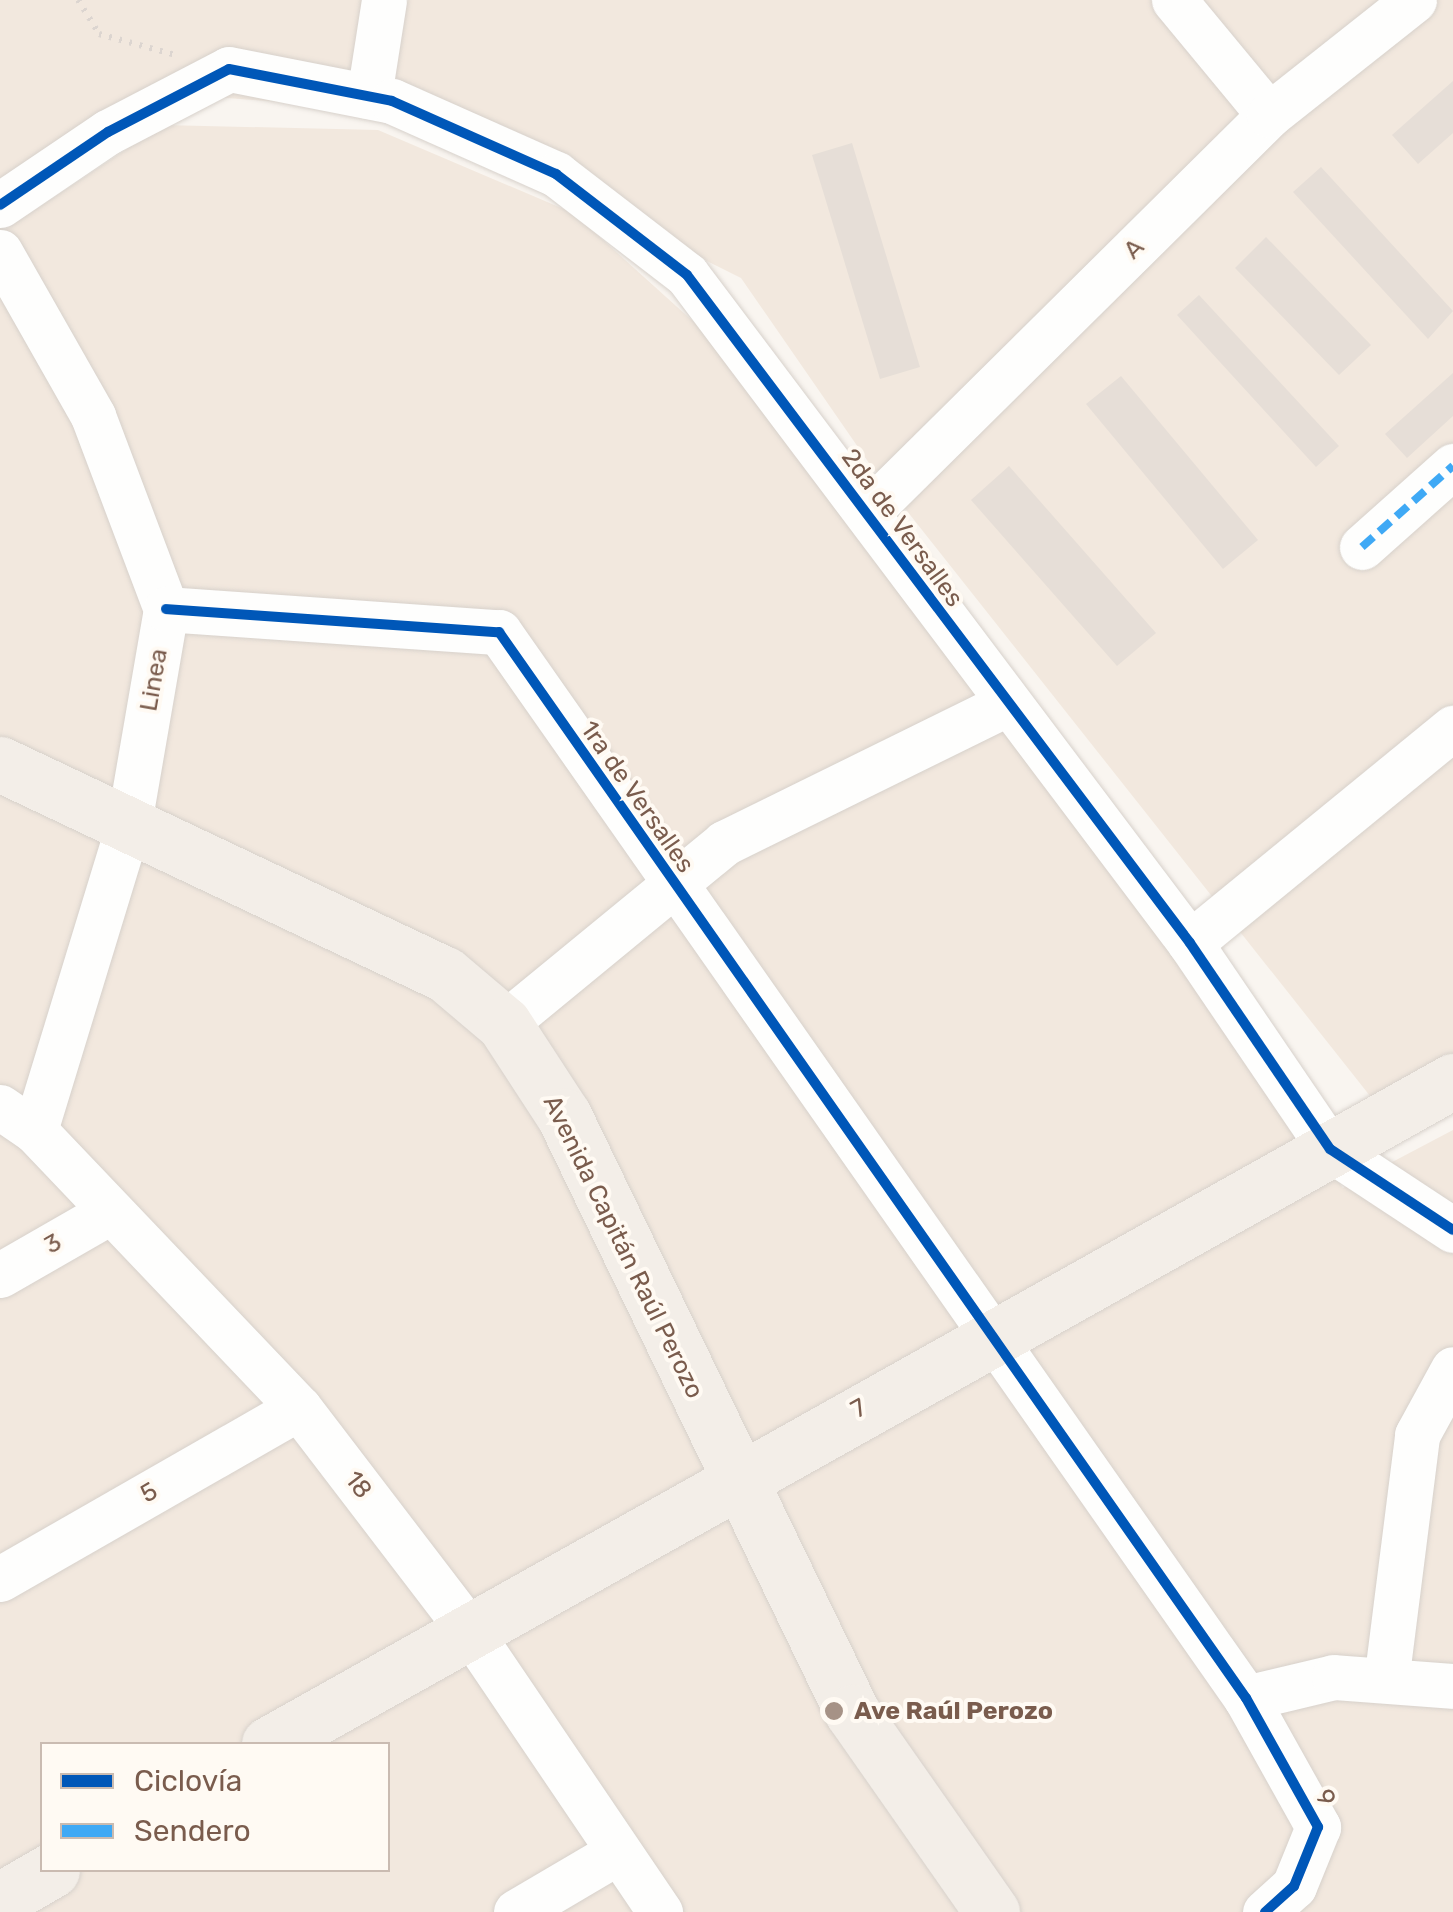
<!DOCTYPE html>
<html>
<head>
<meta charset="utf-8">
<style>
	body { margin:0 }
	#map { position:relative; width:1453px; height:1912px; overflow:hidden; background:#f9f5f0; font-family:Rubik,sans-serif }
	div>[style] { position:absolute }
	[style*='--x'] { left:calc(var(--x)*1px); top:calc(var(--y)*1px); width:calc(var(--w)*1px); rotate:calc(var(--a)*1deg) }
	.residential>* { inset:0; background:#f2e8de }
	.building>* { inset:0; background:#e6ded7 }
	.path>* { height:6px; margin-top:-3px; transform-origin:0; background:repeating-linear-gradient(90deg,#dcd5d0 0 2.5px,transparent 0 10.5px) }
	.roads { filter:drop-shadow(0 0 2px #d7d1cb) drop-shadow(0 0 2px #d7d1cb) }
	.minor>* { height:45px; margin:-22.5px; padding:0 22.5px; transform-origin:22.5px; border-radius:22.5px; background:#fefefd }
	.major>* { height:55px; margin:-27.5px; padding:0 27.5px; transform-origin:27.5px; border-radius:27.5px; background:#f3eee8 }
	.quiet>* { height:8px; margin-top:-4px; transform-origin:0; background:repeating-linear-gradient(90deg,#3fa9f5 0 15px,transparent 0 23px) }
	.cycleway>* { height:10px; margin:-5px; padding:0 5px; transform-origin:5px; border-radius:5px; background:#0057b8 }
	.dots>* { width:28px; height:28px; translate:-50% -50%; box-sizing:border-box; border:5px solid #fffaf3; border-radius:50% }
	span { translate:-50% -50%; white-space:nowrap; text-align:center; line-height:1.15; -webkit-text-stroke:8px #fffaf3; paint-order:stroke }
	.street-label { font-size:25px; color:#7a5c4d }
	.poi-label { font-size:25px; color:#7a5c4d; font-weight:700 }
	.left { translate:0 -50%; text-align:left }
	.legend { position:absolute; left:40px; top:1742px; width:350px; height:130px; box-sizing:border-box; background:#fffaf3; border:2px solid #cabbb1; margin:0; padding:12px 18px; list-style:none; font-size:30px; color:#7a5c4d }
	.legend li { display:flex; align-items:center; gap:20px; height:50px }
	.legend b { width:50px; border:2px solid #cabbb1 }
</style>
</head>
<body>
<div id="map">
	<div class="residential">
		<i style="clip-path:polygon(0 0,1453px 0,1453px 1058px,1374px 1101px,869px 463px,741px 278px,408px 112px,151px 92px,0 192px)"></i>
		<i style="clip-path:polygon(evenodd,163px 125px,378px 130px,573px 213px,737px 361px,1343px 1188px,1453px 1130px,1453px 1912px,0 1912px,0 233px,163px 125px,42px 1744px,388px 1744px,388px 1870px,42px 1870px,42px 1744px)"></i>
	</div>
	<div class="building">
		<i style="clip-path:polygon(1453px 81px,1453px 133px,1418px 164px,1392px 135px)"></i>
		<i style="clip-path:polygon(852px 143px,920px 367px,880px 379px,812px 155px)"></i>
		<i style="clip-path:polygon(1321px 167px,1453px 311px,1428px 339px,1293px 192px)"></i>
		<i style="clip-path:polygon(1266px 237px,1371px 345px,1339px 375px,1235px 268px)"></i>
		<i style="clip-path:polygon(1199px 295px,1339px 446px,1316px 467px,1177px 315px)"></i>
		<i style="clip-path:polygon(1453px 373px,1453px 416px,1407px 458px,1385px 434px)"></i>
		<i style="clip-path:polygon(1121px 376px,1258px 540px,1223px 569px,1086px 404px)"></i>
		<i style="clip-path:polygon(1009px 466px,1156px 633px,1117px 666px,971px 500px)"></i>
	</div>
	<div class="path">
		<i style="--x:78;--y:0;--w:40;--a:58"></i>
		<i style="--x:99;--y:34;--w:79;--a:15.4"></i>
	</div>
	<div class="roads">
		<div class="minor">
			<i style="--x:1174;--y:0;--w:149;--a:50.4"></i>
			<i style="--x:369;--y:96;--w:97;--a:-81.1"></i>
			<i style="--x:0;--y:205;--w:130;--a:-34.1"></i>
			<i style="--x:108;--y:132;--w:136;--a:-27.5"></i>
			<i style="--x:229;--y:69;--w:166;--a:11.1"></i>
			<i style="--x:392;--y:101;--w:180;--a:24"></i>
			<i style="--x:556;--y:174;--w:165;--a:37.6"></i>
			<i style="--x:687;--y:275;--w:836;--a:53.02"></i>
			<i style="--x:1190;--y:943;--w:249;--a:55.8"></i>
			<i style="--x:1330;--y:1149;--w:147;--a:33.4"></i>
			<i style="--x:0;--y:252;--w:189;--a:60.4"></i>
			<i style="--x:93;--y:416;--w:206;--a:69.3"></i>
			<i style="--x:166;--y:609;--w:217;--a:99.8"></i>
			<i style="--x:129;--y:823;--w:322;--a:107"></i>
			<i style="--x:867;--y:513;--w:566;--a:-44.71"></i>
			<i style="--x:1269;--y:115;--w:185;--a:-38.4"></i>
			<i style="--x:1362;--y:547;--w:122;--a:-41.7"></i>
			<i style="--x:166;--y:609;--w:334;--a:4"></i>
			<i style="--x:499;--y:632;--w:1302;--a:54.98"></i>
			<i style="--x:1246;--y:1698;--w:148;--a:60.8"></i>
			<i style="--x:1318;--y:1827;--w:64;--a:112.1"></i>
			<i style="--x:1294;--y:1886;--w:39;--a:138"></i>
			<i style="--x:1190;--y:943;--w:340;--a:-39.3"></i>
			<i style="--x:504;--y:1024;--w:285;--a:-39.4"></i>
			<i style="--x:724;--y:843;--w:314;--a:-26.2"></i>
			<i style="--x:0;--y:1107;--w:42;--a:34.4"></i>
			<i style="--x:35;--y:1131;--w:383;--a:46.4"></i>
			<i style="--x:299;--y:1408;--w:280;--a:52.6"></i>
			<i style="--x:469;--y:1630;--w:341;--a:55.9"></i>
			<i style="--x:0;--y:1275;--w:122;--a:-29.9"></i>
			<i style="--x:0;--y:1579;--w:344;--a:-29.8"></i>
			<i style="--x:1387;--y:1674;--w:241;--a:-82.8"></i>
			<i style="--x:1417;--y:1435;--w:75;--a:-61.4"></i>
			<i style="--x:1246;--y:1698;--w:90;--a:-13.4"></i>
			<i style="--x:1334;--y:1677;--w:119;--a:4.3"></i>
			<i style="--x:516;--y:1912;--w:116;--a:-30.5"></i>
		</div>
		<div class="major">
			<i style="--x:0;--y:764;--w:492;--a:25.3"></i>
			<i style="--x:445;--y:974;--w:77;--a:40.3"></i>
			<i style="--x:504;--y:1024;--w:110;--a:56.9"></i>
			<i style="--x:564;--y:1116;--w:662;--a:64.21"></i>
			<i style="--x:852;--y:1712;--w:244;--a:55"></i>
			<i style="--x:269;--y:1744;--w:1357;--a:-29.25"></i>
			<i style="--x:0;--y:1900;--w:60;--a:-30"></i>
		</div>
	</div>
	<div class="quiet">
		<i style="--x:1362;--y:547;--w:122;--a:-41.7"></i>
	</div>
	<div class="cycleway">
		<i style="--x:0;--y:205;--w:130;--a:-34.1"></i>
		<i style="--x:108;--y:132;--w:136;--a:-27.5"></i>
		<i style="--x:229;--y:69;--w:166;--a:11.1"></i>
		<i style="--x:392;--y:101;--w:180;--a:24"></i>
		<i style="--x:556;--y:174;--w:165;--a:37.6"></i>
		<i style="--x:687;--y:275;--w:836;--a:53.02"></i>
		<i style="--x:1190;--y:943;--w:249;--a:55.8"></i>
		<i style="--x:1330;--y:1149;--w:147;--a:33.4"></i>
		<i style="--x:166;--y:609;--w:334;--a:4"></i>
		<i style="--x:499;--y:632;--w:1302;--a:54.98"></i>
		<i style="--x:1246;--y:1698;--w:148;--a:60.8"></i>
		<i style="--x:1318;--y:1827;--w:64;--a:112.1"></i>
		<i style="--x:1294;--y:1886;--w:39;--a:138"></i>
	</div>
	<div class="dots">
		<i style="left:834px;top:1711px;background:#a69286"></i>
	</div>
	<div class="street-label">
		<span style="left:1134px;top:249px;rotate:-45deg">A</span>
		<span style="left:902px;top:528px;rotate:54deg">2da de Versalles</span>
		<span style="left:154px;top:680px;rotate:-80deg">Linea</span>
		<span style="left:637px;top:797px;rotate:55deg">1ra de Versalles</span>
		<span style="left:53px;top:1244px;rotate:-30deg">3</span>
		<span style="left:623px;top:1247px;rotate:64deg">Avenida Capitán Raúl Perozo</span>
		<span style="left:859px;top:1409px;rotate:-29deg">7</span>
		<span style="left:358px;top:1485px;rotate:53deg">18</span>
		<span style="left:149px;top:1493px;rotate:-30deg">5</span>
		<span style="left:1325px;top:1798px;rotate:61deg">9</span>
	</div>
	<div class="poi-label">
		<span class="left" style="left:854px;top:1711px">Ave Raúl Perozo</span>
	</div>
	<ul class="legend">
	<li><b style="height:12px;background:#0057b8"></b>Ciclovía</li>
	<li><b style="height:12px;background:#3fa9f5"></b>Sendero</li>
	</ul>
</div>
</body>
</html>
